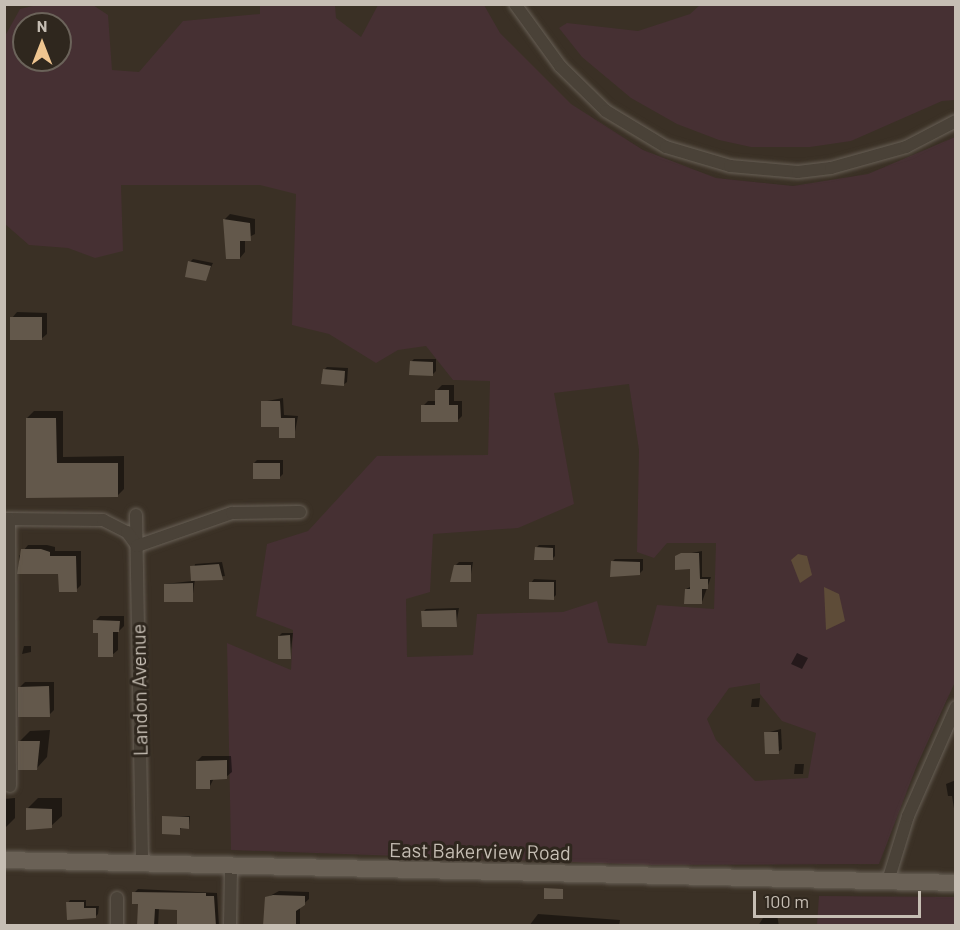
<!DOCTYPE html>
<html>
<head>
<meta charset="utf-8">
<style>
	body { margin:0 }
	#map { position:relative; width:960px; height:930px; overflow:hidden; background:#3a3025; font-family:Barlow,sans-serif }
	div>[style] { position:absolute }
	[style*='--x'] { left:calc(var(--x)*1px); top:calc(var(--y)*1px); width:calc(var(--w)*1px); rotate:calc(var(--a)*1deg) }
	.green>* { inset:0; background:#463033 }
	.water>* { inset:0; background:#5e4c38 }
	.shadow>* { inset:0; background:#0007 }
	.building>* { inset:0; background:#63584b }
	.roads { filter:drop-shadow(0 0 2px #686056) drop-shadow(0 0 2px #686056) }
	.minor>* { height:12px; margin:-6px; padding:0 6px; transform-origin:6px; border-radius:6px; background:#4a4238 }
	.major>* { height:16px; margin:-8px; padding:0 8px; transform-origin:8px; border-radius:8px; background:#6a6156 }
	span { translate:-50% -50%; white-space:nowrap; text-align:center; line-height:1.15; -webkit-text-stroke:6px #2f271e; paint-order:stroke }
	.street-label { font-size:20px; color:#c6beb4 }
	.frame { position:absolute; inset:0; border:6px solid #c6beb4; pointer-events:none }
	.north { position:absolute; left:12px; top:12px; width:60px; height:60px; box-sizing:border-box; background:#2f271e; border:2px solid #6b635a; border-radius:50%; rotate:0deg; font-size:16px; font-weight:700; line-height:24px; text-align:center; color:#c6beb4 }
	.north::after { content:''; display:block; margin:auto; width:21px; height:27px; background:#efc590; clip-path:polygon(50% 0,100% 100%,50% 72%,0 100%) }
	.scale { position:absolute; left:753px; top:891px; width:168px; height:27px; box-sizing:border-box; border:3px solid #c6beb4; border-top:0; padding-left:8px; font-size:18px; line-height:21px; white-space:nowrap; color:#c6beb4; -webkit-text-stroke:4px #2f271e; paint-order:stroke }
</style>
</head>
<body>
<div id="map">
	<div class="green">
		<i style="clip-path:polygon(evenodd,37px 5px,93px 5px,108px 15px,112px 70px,139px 72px,183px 21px,260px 14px,260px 5px,335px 5px,336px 18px,361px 37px,378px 5px,484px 5px,500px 33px,571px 104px,643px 150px,716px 178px,793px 186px,868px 174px,955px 137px,955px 682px,917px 765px,879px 864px,652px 865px,231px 850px,227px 643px,291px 670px,293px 630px,256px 616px,267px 544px,308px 531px,377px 456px,488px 455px,490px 381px,453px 380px,426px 346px,398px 350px,376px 363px,329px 334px,292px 325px,296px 194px,260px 185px,121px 185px,123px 251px,95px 258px,68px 248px,29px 245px,5px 224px,5px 36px,20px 9px,37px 5px,24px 24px,60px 24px,60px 60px,24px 60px,24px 24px,37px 5px,629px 384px,639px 450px,637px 552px,654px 558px,667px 543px,716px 543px,714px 609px,657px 605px,646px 646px,608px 643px,597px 601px,563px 612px,477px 614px,473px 655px,407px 657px,406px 599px,430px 592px,433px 534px,518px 528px,574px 504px,554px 393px,629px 384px,37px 5px,760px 683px,760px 694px,782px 721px,816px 733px,808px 778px,755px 781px,716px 740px,707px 719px,729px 688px,760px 683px)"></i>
		<i style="clip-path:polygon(700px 5px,955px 5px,955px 100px,942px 101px,851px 141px,810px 147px,751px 147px,719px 140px,677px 124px,631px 98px,582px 57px,559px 28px,567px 23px,638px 31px,690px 14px)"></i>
		<i style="clip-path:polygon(819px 896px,955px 897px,955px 925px,817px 925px)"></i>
	</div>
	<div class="water">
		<i style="clip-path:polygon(798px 554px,807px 556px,812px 575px,800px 583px,791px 560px)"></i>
		<i style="clip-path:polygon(824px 587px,839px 594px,845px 621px,826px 630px)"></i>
	</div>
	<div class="shadow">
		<i style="clip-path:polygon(230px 214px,255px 219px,255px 234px,245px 239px,245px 252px,240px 258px,227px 258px,225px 219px)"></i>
		<i style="clip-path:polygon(193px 259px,213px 263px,205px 280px,190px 262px)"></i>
		<i style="clip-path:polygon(17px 312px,47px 313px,47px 334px,41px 339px,12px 318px)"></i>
		<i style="clip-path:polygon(414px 359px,436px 359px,436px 371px,432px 375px,411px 362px)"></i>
		<i style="clip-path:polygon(327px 367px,348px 368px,347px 382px,343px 385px,324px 370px)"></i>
		<i style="clip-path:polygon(442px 385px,454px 385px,454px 401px,462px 401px,462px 416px,457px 421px,423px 406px,428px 401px,437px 401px,437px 390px)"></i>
		<i style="clip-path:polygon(283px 398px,284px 415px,298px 416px,294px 437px,262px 402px)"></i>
		<i style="clip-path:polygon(34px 411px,63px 411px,63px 457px,124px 456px,124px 489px,117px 496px,28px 496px,27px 418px)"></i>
		<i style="clip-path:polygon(257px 460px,283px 460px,283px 474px,280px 477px,254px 463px)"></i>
		<i style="clip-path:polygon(28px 545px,47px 545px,55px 547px,55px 551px,81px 551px,81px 585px,76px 590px,60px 572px,19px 573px,19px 556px)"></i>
		<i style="clip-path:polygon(539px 545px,555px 545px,555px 556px,552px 559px,536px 548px)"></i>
		<i style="clip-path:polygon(702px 551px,702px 577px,711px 577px,702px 602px,686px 589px,692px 586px,692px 568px,676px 556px)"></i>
		<i style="clip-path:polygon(615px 559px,643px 559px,643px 570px,639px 574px,612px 562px)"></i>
		<i style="clip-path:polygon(222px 562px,225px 576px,195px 579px,192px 601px,165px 584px,192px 581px,195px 564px)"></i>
		<i style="clip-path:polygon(459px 562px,473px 562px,470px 580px,456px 565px)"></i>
		<i style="clip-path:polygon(534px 579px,556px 580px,556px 595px,553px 598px,531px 583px)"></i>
		<i style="clip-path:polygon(459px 608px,456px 625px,423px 612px,426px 609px)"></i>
		<i style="clip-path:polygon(100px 616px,124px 616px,124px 626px,118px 632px,118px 650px,112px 655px,95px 621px)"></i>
		<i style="clip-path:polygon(282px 633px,293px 633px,290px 658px,279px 636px)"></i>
		<i style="clip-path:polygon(24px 646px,31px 646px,31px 652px,22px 654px)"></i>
		<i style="clip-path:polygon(797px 653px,808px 658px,802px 669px,791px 664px)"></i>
		<i style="clip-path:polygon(25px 682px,54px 682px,54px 710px,49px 715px,19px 688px)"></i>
		<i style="clip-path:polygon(760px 698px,759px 707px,751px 707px,752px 699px)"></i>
		<i style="clip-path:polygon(781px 729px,782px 749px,778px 752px,766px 733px)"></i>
		<i style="clip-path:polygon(50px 730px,47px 757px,37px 768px,20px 741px,30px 731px)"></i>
		<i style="clip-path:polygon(202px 756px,231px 756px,232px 772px,226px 777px,214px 778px,209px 788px,197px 761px)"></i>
		<i style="clip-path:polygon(795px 764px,804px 764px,803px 774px,794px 774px)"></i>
		<i style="clip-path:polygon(956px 780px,956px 821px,952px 796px,948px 796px,946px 784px)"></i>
		<i style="clip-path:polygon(15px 798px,15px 818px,4px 829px,4px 799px)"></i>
		<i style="clip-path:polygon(38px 798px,62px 798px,62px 816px,51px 826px,27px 809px)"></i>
		<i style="clip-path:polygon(190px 816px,189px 826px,181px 827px,179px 833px,164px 817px)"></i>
		<i style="clip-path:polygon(138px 889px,217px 893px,219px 926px,179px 926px,179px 908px,159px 908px,158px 926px,138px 926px,139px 902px,134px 893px)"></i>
		<i style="clip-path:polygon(279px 891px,309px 892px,309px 899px,300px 907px,300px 926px,265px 926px,266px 898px)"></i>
		<i style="clip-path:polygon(70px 900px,86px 900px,86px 906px,99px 906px,98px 914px,95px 917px,68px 903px)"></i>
		<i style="clip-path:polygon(538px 914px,620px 920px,619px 926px,529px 926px)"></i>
		<i style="clip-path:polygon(777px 915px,779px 926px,758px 926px,763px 918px)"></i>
	</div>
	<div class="building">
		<i style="clip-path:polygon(223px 219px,250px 223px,251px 241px,240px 241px,240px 259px,226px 259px)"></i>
		<i style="clip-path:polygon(188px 261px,211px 266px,206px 281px,185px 277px)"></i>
		<i style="clip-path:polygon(10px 317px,42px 317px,42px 340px,10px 340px)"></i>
		<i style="clip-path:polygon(410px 361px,433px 362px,433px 376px,409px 375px)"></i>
		<i style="clip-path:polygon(323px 369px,345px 371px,344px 386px,321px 384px)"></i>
		<i style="clip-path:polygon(435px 390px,449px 390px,449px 405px,458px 405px,458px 422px,421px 422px,421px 405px,435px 405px)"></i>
		<i style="clip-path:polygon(261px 401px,280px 401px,281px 418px,295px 418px,295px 438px,279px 438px,279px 427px,261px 427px)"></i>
		<i style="clip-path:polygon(26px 418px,56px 418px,57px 463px,118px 463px,118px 497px,26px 498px)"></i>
		<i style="clip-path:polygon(253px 463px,280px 463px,280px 479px,253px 479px)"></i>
		<i style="clip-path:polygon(535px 547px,553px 548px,553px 560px,534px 560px)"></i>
		<i style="clip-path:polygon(21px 549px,41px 549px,50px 552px,50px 556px,76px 556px,77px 592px,59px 592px,58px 574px,17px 574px)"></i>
		<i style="clip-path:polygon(681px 553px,699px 553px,700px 579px,708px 579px,708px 589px,702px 589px,702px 604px,684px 604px,685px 589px,690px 589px,690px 569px,675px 570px,675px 556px)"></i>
		<i style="clip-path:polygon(611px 561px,640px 562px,640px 575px,610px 577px)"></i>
		<i style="clip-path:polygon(219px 564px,223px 580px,191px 581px,190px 566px)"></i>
		<i style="clip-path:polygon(454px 565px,471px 565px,471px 582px,450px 582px)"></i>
		<i style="clip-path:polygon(529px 582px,554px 582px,554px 600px,529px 599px)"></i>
		<i style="clip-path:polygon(193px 583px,193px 602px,164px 602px,164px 584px)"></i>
		<i style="clip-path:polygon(456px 610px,457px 627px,422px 627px,421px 611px)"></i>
		<i style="clip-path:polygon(93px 620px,120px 621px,119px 632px,113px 632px,113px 657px,98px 657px,98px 633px,93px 633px)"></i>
		<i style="clip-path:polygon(290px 635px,291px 659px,278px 659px,278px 636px)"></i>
		<i style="clip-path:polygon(49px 686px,50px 717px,18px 717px,18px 687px)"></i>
		<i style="clip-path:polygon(764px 732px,778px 732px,779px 754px,765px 754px)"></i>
		<i style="clip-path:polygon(18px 741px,40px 741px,37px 770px,18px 770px)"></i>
		<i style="clip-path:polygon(227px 760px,227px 779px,210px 780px,210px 789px,196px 789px,196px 761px)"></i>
		<i style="clip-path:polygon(26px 808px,52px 809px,52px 828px,26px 830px)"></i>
		<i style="clip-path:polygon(162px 816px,189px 817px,189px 829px,180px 828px,180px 835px,162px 834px)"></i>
		<i style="clip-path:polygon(544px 888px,563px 889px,563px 899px,544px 899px)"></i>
		<i style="clip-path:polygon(132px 892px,206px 893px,206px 896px,214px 896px,216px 926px,177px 926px,177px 910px,155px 909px,154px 926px,137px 926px,138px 904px,132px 904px)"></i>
		<i style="clip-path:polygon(273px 895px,305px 896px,305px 905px,296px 911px,296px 926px,263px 926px,265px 897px)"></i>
		<i style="clip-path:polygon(66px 902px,84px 902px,84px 908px,96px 908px,96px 918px,67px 920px)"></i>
	</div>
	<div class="roads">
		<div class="minor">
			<i style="--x:515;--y:4;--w:77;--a:54"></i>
			<i style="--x:560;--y:66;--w:64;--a:44.4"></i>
			<i style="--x:606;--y:111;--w:70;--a:31"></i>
			<i style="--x:666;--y:147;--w:67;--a:16.5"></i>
			<i style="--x:730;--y:166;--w:68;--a:5"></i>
			<i style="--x:798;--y:172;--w:33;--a:-7"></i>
			<i style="--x:831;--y:168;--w:78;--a:-15.6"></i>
			<i style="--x:906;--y:147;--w:56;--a:-27.5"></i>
			<i style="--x:136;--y:515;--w:350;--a:89"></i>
			<i style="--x:4;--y:519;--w:99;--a:0.6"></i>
			<i style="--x:103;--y:520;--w:27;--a:27"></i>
			<i style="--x:127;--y:532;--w:17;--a:54"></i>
			<i style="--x:137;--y:546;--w:101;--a:-19.2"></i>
			<i style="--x:232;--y:513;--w:68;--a:-0.8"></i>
			<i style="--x:9;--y:519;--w:267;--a:89.8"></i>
			<i style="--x:888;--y:881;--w:68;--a:-72.9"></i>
			<i style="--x:908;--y:816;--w:119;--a:-66.2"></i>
			<i style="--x:117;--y:926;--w:28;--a:-90"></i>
			<i style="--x:230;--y:926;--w:59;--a:-89"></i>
		</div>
		<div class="major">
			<i style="--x:4;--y:860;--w:952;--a:1.38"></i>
		</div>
	</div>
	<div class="street-label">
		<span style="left:139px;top:690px;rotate:-91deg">Landon Avenue</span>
		<span style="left:480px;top:851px;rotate:1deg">East Bakerview Road</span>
	</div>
	<div class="frame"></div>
	<div class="north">N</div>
	<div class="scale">100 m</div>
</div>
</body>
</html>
